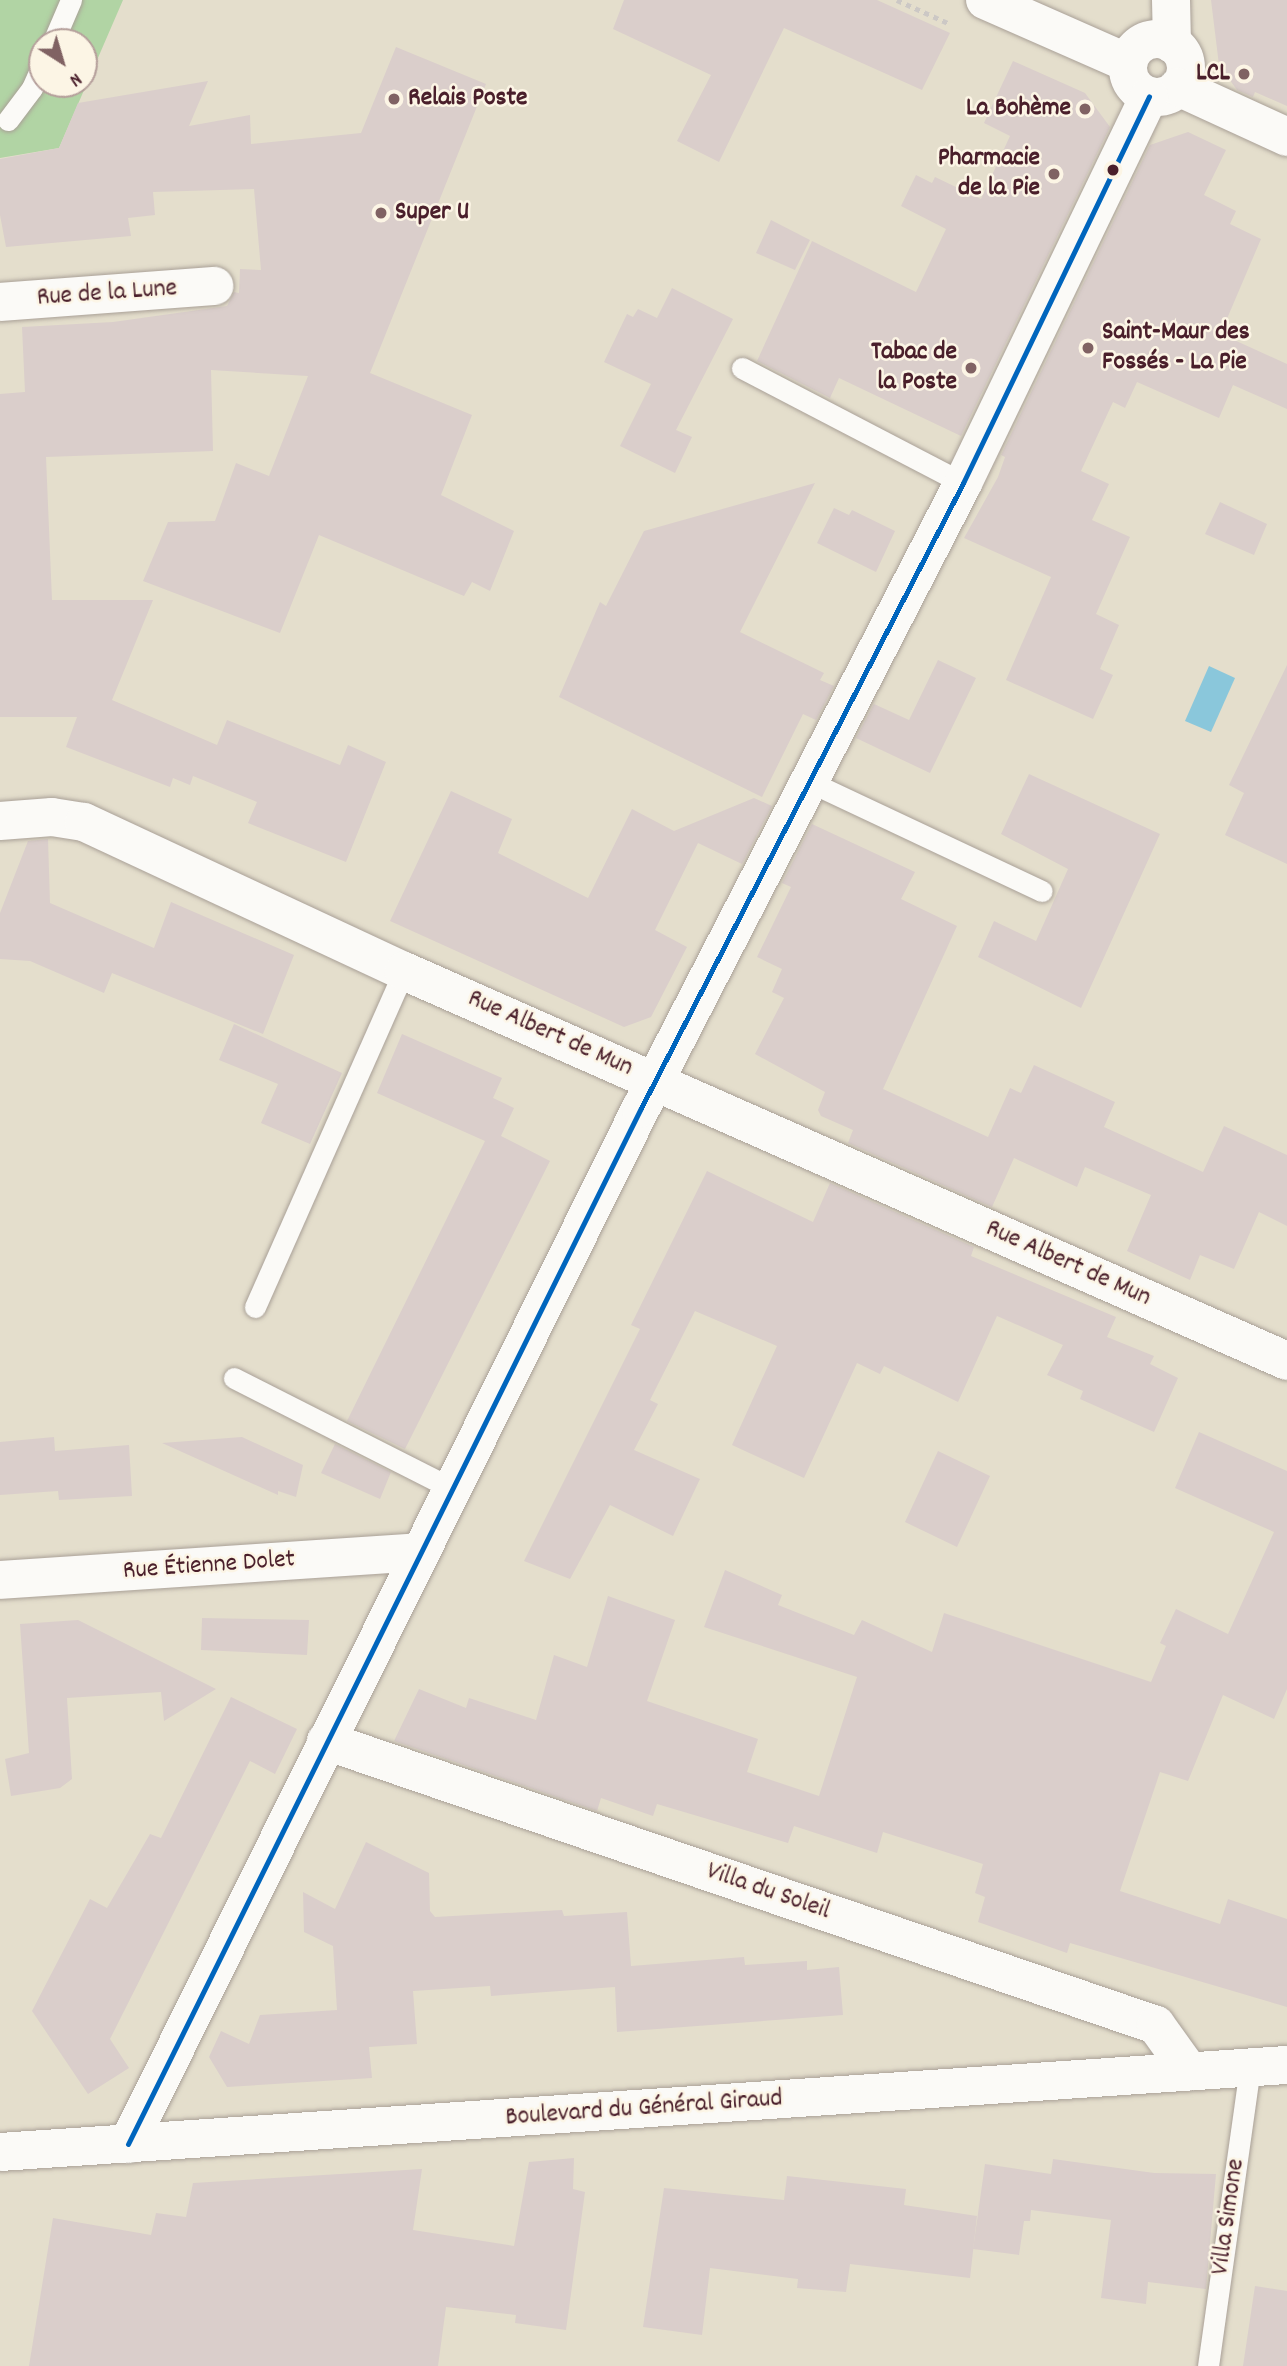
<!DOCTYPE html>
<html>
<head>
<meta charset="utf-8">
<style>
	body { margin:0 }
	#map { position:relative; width:1287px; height:2366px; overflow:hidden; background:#e4decc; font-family:Dekko,sans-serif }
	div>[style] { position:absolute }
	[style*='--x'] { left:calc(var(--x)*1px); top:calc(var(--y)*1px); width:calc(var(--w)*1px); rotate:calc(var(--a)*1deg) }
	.green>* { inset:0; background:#b1d4a4 }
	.water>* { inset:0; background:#8ac7db }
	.building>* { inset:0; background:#dacecb }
	.path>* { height:4.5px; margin-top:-2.25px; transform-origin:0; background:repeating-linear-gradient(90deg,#ccc8c5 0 5px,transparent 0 10px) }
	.roads { filter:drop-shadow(0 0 2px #a9a097) drop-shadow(0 0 2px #a9a097) }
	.service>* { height:21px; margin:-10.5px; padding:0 10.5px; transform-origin:10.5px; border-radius:10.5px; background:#fbfaf7 }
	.minor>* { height:38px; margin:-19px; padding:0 19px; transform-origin:19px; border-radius:19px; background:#fbfaf7 }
	.minor>.ring { margin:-19px; padding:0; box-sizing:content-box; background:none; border:38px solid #fbfaf7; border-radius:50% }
	.bus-1>* { height:5px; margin:-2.5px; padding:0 2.5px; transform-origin:2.5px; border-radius:2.5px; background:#0065bd }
	.dots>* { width:19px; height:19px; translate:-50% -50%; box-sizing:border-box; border:4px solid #fcf5e5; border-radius:50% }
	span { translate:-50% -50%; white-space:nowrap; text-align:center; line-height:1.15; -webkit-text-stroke:5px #fcf5e5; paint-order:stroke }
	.poi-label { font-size:26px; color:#4a1f2b; font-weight:700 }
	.right { translate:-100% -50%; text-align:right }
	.left { translate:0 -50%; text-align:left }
	.street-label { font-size:26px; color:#4a1f2b }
	.north { position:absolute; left:28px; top:28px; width:70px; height:70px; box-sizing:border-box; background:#fcf5e5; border:2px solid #b59f9b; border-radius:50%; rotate:143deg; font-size:19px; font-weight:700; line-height:28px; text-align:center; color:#4a1f2b }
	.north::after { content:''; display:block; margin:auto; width:24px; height:32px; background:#806263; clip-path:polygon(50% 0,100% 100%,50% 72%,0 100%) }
</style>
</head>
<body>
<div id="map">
	<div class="green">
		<i style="clip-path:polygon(evenodd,0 0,123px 0,59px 148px,0 158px,0 0,42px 42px,84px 42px,84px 84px,42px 84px,42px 42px)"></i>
	</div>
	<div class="water">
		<i style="clip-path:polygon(1209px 666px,1235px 678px,1211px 732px,1185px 721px)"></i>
	</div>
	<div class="building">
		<i style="clip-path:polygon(624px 0,877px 0,950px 33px,922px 90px,784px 28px,719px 162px,677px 141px,711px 75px,613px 29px)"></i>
		<i style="clip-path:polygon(1211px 0,1287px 0,1287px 106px,1255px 92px,1253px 97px,1237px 90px,1219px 65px)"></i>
		<i style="clip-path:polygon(396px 47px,486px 84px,370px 373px,472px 415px,441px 495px,514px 531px,490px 591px,472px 582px,464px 596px,319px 535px,280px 633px,143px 581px,168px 522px,215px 521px,236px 463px,269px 476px,308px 376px,211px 370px,213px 451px,46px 457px,52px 600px,153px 600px,112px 700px,217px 745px,227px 720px,340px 765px,348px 745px,386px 762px,346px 862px,248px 823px,257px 802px,193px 776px,190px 785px,173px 778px,170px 787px,66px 747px,77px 717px,0 717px,0 394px,25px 392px,22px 327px,113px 322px,227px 306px,234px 292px,239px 293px,240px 269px,261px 270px,254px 189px,153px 192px,155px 215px,128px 218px,131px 236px,6px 247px,0 215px,0 159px,59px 148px,78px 103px,208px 81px,189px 126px,250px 115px,251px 144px,361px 133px)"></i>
		<i style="clip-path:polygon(1013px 61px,1085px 93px,1110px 127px,961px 436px,839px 378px,830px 398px,757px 361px,812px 241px,916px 292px,946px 229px,901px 206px,916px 175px,932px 183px,935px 177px,981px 199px,1010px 136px,984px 123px)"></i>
		<i style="clip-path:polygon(1188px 132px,1226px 150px,1204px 195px,1236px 211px,1230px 224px,1261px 239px,1223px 328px,1235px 333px,1232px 339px,1287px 364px,1287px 409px,1233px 385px,1219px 418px,1137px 382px,1125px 408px,1113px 402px,1081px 471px,1109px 484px,1092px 520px,1130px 537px,1096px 614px,1119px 625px,1100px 669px,1113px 675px,1093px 719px,1006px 680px,1051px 577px,964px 538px,998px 477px,1005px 457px,1001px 455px,1150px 145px)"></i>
		<i style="clip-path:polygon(771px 220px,810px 240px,795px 270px,756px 253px)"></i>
		<i style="clip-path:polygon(672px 288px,733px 319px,676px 430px,692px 437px,675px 473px,620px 446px,651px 384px,604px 362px,627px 314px,633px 317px,638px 309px,657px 318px)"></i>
		<i style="clip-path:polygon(815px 483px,740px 632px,824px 673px,820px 680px,834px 686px,816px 720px,803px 714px,762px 797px,559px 697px,600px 602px,606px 606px,644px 531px)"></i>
		<i style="clip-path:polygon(1220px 502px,1267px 524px,1254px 555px,1205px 534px)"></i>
		<i style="clip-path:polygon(834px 508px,849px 515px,852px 510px,895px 531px,876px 572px,817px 543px)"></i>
		<i style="clip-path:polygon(938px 660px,976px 678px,930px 773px,856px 738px,874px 704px,909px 720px)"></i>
		<i style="clip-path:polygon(1287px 665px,1287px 864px,1225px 835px,1244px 793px,1229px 785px)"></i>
		<i style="clip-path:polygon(1029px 774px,1160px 834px,1081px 1008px,978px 957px,994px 921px,1036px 941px,1068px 869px,1001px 834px)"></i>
		<i style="clip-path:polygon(451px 791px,512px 819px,498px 853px,588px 898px,632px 809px,674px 831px,754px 798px,772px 806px,742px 864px,698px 843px,655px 930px,687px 947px,651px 1017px,624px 1027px,390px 921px)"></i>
		<i style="clip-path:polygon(812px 824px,915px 872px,901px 899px,957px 926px,883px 1089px,988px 1137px,1010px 1088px,1021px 1093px,1034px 1065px,1115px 1102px,1104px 1127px,1203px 1172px,1224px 1126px,1287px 1155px,1287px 1226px,1259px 1212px,1234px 1269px,1200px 1255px,1190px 1280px,1127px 1251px,1151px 1195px,1085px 1167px,1077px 1187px,1014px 1158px,992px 1207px,848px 1143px,853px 1130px,821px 1116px,818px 1110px,825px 1092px,755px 1054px,784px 998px,772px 992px,782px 969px,757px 957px,791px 887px,782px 883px)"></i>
		<i style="clip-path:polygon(48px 839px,50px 903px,154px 948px,171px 902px,294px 955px,263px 1034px,112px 973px,104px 993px,30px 961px,0 959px,0 913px,28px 841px)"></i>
		<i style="clip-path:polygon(234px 1024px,342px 1073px,310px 1144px,261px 1123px,278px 1084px,219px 1060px)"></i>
		<i style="clip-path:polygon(402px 1034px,502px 1078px,493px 1098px,514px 1108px,501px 1136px,550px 1161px,405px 1449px,347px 1421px,485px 1141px,377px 1093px)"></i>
		<i style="clip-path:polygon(707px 1171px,813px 1222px,830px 1183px,974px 1247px,971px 1256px,1116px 1317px,1107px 1337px,1154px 1356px,1150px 1364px,1178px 1378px,1154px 1432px,1080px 1399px,1083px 1391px,1047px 1375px,1063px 1345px,997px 1316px,958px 1402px,884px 1366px,880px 1374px,857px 1363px,804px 1478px,732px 1445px,777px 1346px,695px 1311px,650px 1400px,658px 1404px,634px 1450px,700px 1479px,673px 1536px,610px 1505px,570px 1579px,524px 1561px,640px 1329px,631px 1325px)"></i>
		<i style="clip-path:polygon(1199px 1432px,1287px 1471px,1287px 1689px,1274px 1719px,1223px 1695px,1188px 1781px,1160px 1772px,1120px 1891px,1220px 1924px,1228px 1899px,1287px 1919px,1287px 2007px,1070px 1943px,1067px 1953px,978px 1922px,985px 1897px,975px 1893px,983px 1864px,883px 1832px,877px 1853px,794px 1826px,788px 1843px,657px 1804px,653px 1816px,601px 1798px,597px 1811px,394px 1741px,419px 1689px,466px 1708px,469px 1698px,536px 1720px,554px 1655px,587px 1667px,608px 1596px,675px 1620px,647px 1701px,758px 1739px,747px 1772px,819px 1796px,857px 1677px,704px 1627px,725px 1570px,782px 1595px,778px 1605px,854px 1635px,862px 1620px,932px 1652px,944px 1613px,1151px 1682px,1166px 1646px,1160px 1643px,1176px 1609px,1228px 1634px,1274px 1532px,1175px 1488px)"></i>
		<i style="clip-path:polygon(54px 1437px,55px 1451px,129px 1445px,132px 1496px,59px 1500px,58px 1491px,0 1495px,0 1442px)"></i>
		<i style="clip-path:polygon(242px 1437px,303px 1465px,296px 1497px,278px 1491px,278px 1495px,162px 1443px)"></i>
		<i style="clip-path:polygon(335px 1444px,391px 1472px,380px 1499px,321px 1473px)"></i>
		<i style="clip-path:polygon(938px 1451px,990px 1476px,957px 1547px,905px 1522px)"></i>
		<i style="clip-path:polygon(202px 1618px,309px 1620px,307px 1655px,201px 1650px)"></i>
		<i style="clip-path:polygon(78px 1620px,216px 1689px,164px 1721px,161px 1692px,67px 1698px,72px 1779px,60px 1788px,11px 1796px,5px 1759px,29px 1753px,20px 1624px)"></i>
		<i style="clip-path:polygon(231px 1697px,297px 1729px,275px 1774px,250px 1761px,110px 2039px,129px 2068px,88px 2094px,32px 2011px,90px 1899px,107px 1908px,150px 1834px,161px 1838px)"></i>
		<i style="clip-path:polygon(366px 1842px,429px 1873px,430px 1911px,435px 1917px,562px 1910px,564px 1916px,627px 1912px,631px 1966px,744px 1957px,745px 1965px,807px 1961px,807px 1970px,839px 1967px,843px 2015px,617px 2032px,615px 1987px,491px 1996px,490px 1986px,413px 1991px,417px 2044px,369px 2047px,372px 2078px,227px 2087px,209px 2057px,221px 2031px,249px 2044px,260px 2015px,337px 2010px,333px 1946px,304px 1932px,303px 1892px,335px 1909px)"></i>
		<i style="clip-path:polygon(574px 2158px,573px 2189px,585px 2192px,566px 2330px,515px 2323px,516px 2315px,446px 2307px,438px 2366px,29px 2366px,53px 2218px,151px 2235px,156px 2213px,186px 2217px,193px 2183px,422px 2169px,413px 2230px,514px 2246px,529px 2162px)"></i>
		<i style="clip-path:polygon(1053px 2159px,1154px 2173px,1216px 2174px,1206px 2289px,1148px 2282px,1146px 2304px,1101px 2298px,1111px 2220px,1031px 2210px,1030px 2221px,1024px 2221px,1019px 2255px,973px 2249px,985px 2164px,1051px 2174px)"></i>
		<i style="clip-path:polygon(787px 2176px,906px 2189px,904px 2205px,977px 2216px,970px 2278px,850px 2264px,846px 2292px,797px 2288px,798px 2279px,710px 2268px,702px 2335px,643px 2327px,664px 2188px,784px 2200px)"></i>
		<i style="clip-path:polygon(1255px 2286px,1287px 2291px,1287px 2366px,1243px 2366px)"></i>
	</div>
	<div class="path">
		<i style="--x:897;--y:0;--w:56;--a:24.3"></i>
	</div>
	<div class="roads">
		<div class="service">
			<i style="--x:53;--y:42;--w:46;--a:-66.8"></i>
			<i style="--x:8;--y:120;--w:40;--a:-53"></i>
			<i style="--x:32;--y:88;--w:24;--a:-66"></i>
			<i style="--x:742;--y:368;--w:249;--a:27.5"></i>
			<i style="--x:810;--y:782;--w:256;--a:25.2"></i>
			<i style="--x:255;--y:1307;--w:368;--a:-66.1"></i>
			<i style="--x:234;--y:1378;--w:243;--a:26.9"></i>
			<i style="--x:1208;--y:2366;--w:302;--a:-82"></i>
		</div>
		<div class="minor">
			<i style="--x:985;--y:0;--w:156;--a:23.8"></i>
			<i style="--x:1171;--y:0;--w:44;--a:88.7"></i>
			<i class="ring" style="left:1128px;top:39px;width:20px;height:20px"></i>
			<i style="--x:1178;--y:87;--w:120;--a:24.6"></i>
			<i style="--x:0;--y:302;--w:215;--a:-4.3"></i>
			<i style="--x:0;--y:821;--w:52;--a:-4.4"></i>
			<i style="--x:52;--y:817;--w:32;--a:9"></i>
			<i style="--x:84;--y:822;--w:353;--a:25"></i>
			<i style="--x:404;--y:971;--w:965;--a:23.83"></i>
			<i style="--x:0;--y:1580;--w:420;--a:-3.8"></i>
			<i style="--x:326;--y:1741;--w:877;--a:18.89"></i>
			<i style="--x:1156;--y:2025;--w:57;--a:54.3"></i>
			<i style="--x:128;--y:2144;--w:1156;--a:-63.66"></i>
			<i style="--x:641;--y:1108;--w:703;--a:-62.74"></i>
			<i style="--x:963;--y:483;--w:429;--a:-64.3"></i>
			<i style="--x:0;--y:2152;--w:1290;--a:-3.87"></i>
		</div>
	</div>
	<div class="bus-1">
		<i style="--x:128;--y:2144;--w:1156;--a:-63.66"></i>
		<i style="--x:641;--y:1108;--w:703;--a:-62.74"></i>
		<i style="--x:963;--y:483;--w:429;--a:-64.3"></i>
	</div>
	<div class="dots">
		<i style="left:1244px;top:74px;background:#806263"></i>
		<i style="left:394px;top:99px;background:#806263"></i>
		<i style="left:1085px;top:109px;background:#806263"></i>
		<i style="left:1113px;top:170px;background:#4a1f2b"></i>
		<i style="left:1054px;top:174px;background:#806263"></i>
		<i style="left:381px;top:213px;background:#806263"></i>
		<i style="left:1088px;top:348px;background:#806263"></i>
		<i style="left:971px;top:368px;background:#806263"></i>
	</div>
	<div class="poi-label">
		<span class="right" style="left:1230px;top:74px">LCL</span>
		<span class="left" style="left:408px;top:99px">Relais Poste</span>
		<span class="right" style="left:1071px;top:109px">La Bohème</span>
		<span class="right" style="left:1040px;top:174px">Pharmacie<br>de la Pie</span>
		<span class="left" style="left:395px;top:213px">Super U</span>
		<span class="left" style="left:1102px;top:348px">Saint-Maur des<br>Fossés - La Pie</span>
		<span class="right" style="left:957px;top:368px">Tabac de<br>la Poste</span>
	</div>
	<div class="street-label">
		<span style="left:107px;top:294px;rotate:-4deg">Rue de la Lune</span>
		<span style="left:550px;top:1034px;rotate:24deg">Rue Albert de Mun</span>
		<span style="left:1068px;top:1264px;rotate:24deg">Rue Albert de Mun</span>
		<span style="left:209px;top:1566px;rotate:-4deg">Rue Étienne Dolet</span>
		<span style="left:768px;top:1892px;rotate:19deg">Villa du Soleil</span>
		<span style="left:644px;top:2109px;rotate:-4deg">Boulevard du Général Giraud</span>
		<span style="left:1229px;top:2217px;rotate:-82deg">Villa Simone</span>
	</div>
	<div class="north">N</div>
</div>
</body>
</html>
